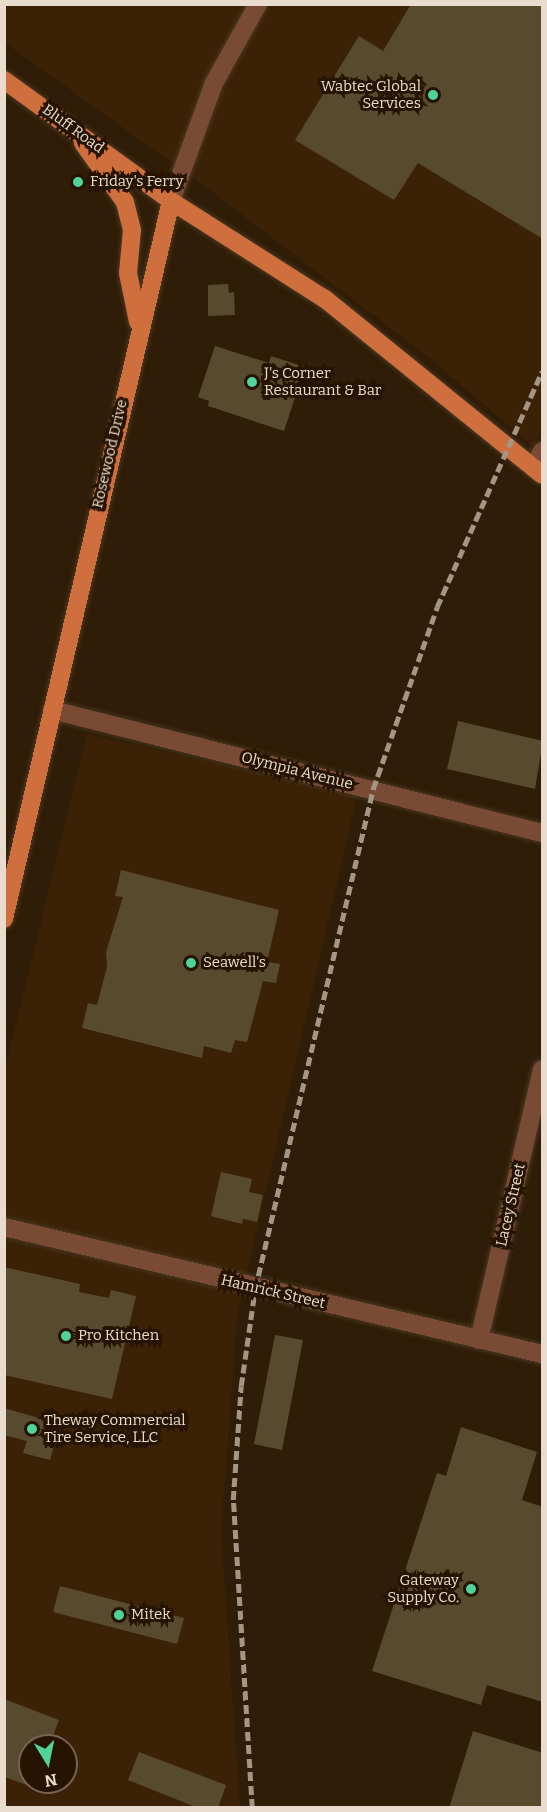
<!DOCTYPE html>
<html>
<head>
<meta charset="utf-8">
<style>
	body { margin:0 }
	#map { position:relative; width:547px; height:1812px; overflow:hidden; background:#301d07; font-family:Bitter,serif }
	div>[style] { position:absolute }
	[style*='--x'] { left:calc(var(--x)*1px); top:calc(var(--y)*1px); width:calc(var(--w)*1px); rotate:calc(var(--a)*1deg) }
	.built>* { inset:0; background:#3b2206 }
	.building>* { inset:0; background:#584a2f }
	.roads { filter:drop-shadow(0 0 2px #4a3823) drop-shadow(0 0 2px #4a3823) }
	.minor>* { height:18px; margin:-9px; padding:0 9px; transform-origin:9px; border-radius:9px; background:#794a34 }
	.major>* { height:18px; margin:-9px; padding:0 9px; transform-origin:9px; border-radius:9px; background:#cf6f3e }
	.rail>* { height:4.5px; margin-top:-2.25px; transform-origin:0; background:repeating-linear-gradient(90deg,#a49585 0 9px,transparent 0 13.5px) }
	.dots>* { width:16px; height:16px; translate:-50% -50%; box-sizing:border-box; border:3px solid #261301; border-radius:50% }
	span { translate:-50% -50%; white-space:nowrap; text-align:center; line-height:1.15; -webkit-text-stroke:6px #261301; paint-order:stroke }
	.poi-label { font-size:15px; color:#e9dccf }
	.right { translate:-100% -50%; text-align:right }
	.left { translate:0 -50%; text-align:left }
	.street-label { font-size:15px; color:#e9dccf }
	.frame { position:absolute; inset:0; border:6px solid #e9dccf; pointer-events:none }
	.north { position:absolute; left:18px; top:1734px; width:60px; height:60px; box-sizing:border-box; background:#261301; border:2px solid #746353; border-radius:50%; rotate:170deg; font-size:16px; font-weight:700; line-height:24px; text-align:center; color:#e9dccf }
	.north::after { content:''; display:block; margin:auto; width:21px; height:27px; background:#50d398; clip-path:polygon(50% 0,100% 100%,50% 72%,0 100%) }
</style>
</head>
<body>
<div id="map">
	<div class="built">
		<i style="clip-path:polygon(5px 5px,542px 5px,542px 429px,532px 446px,432px 360px,206px 187px,5px 43px)"></i>
		<i style="clip-path:polygon(evenodd,87px 734px,357px 796px,237px 1316px,221px 1534px,240px 1807px,5px 1808px,5px 1069px,87px 734px,30px 1746px,66px 1746px,66px 1782px,30px 1782px,30px 1746px)"></i>
	</div>
	<div class="building">
		<i style="clip-path:polygon(411px 4px,543px 4px,543px 239px,418px 163px,394px 200px,295px 140px,359px 36px,383px 51px)"></i>
		<i style="clip-path:polygon(228px 284px,229px 293px,234px 292px,235px 315px,208px 316px,208px 285px)"></i>
		<i style="clip-path:polygon(215px 346px,269px 363px,271px 356px,305px 367px,284px 431px,208px 406px,209px 401px,198px 397px)"></i>
		<i style="clip-path:polygon(458px 721px,543px 741px,535px 789px,447px 769px)"></i>
		<i style="clip-path:polygon(121px 870px,279px 910px,267px 962px,280px 964px,276px 983px,263px 981px,247px 1042px,235px 1040px,231px 1053px,204px 1046px,202px 1058px,82px 1028px,88px 1003px,97px 1005px,107px 967px,106px 952px,123px 897px,115px 896px)"></i>
		<i style="clip-path:polygon(221px 1172px,252px 1179px,249px 1192px,263px 1195px,257px 1222px,243px 1219px,242px 1224px,211px 1216px)"></i>
		<i style="clip-path:polygon(4px 1267px,80px 1284px,79px 1292px,109px 1298px,111px 1290px,136px 1296px,112px 1399px,4px 1375px)"></i>
		<i style="clip-path:polygon(275px 1335px,303px 1340px,282px 1450px,254px 1444px)"></i>
		<i style="clip-path:polygon(4px 1408px,60px 1424px,50px 1460px,23px 1453px,27px 1441px,4px 1435px)"></i>
		<i style="clip-path:polygon(461px 1427px,537px 1452px,522px 1500px,543px 1507px,543px 1702px,487px 1685px,481px 1705px,372px 1671px,437px 1473px,446px 1476px)"></i>
		<i style="clip-path:polygon(60px 1586px,184px 1618px,177px 1644px,53px 1612px)"></i>
		<i style="clip-path:polygon(4px 1699px,59px 1720px,49px 1746px,30px 1746px,30px 1786px,4px 1777px)"></i>
		<i style="clip-path:polygon(473px 1731px,543px 1753px,543px 1808px,449px 1808px)"></i>
		<i style="clip-path:polygon(139px 1752px,226px 1785px,218px 1808px,198px 1808px,128px 1780px)"></i>
	</div>
	<div class="roads">
		<div class="minor">
			<i style="--x:171;--y:201;--w:126;--a:-70"></i>
			<i style="--x:214;--y:83;--w:90;--a:-60.9"></i>
			<i style="--x:534;--y:467;--w:18;--a:-63"></i>
			<i style="--x:52;--y:710;--w:505;--a:14.09"></i>
			<i style="--x:4;--y:1227;--w:553;--a:13.28"></i>
			<i style="--x:479;--y:1340;--w:278;--a:-76.9"></i>
		</div>
		<div class="major">
			<i style="--x:4;--y:80;--w:206;--a:35.9"></i>
			<i style="--x:171;--y:201;--w:183;--a:32.5"></i>
			<i style="--x:325;--y:299;--w:279;--a:39"></i>
			<i style="--x:83;--y:143;--w:72;--a:54.6"></i>
			<i style="--x:125;--y:202;--w:29;--a:76"></i>
			<i style="--x:132;--y:230;--w:43;--a:95.3"></i>
			<i style="--x:128;--y:273;--w:50;--a:78.5"></i>
			<i style="--x:4;--y:919;--w:737;--a:-76.91"></i>
		</div>
	</div>
	<div class="rail">
		<i style="--x:252;--y:1808;--w:309;--a:-93.5"></i>
		<i style="--x:233;--y:1500;--w:114;--a:-86"></i>
		<i style="--x:241;--y:1386;--w:98;--a:-81.8"></i>
		<i style="--x:255;--y:1289;--w:514;--a:-76.72"></i>
		<i style="--x:373;--y:789;--w:193;--a:-70.6"></i>
		<i style="--x:437;--y:607;--w:258;--a:-66"></i>
	</div>
	<div class="dots">
		<i style="left:433px;top:95px;background:#50d398"></i>
		<i style="left:78px;top:182px;background:#50d398"></i>
		<i style="left:252px;top:382px;background:#50d398"></i>
		<i style="left:191px;top:963px;background:#50d398"></i>
		<i style="left:66px;top:1336px;background:#50d398"></i>
		<i style="left:32px;top:1429px;background:#50d398"></i>
		<i style="left:471px;top:1589px;background:#50d398"></i>
		<i style="left:119px;top:1615px;background:#50d398"></i>
	</div>
	<div class="poi-label">
		<span class="right" style="left:421px;top:95px">Wabtec Global<br>Services</span>
		<span class="left" style="left:90px;top:182px">Friday's Ferry</span>
		<span class="left" style="left:264px;top:382px">J's Corner<br>Restaurant &amp; Bar</span>
		<span class="left" style="left:203px;top:963px">Seawell's</span>
		<span class="left" style="left:78px;top:1336px">Pro Kitchen</span>
		<span class="left" style="left:44px;top:1429px">Theway Commercial<br>Tire Service, LLC</span>
		<span class="right" style="left:459px;top:1589px">Gateway<br>Supply Co.</span>
		<span class="left" style="left:131px;top:1615px">Mitek</span>
	</div>
	<div class="street-label">
		<span style="left:73px;top:129px;rotate:36deg">Bluff Road</span>
		<span style="left:110px;top:454px;rotate:-77deg">Rosewood Drive</span>
		<span style="left:297px;top:771px;rotate:14deg">Olympia Avenue</span>
		<span style="left:511px;top:1205px;rotate:-77deg">Lacey Street</span>
		<span style="left:273px;top:1292px;rotate:13deg">Hamrick Street</span>
	</div>
	<div class="frame"></div>
	<div class="north">N</div>
</div>
</body>
</html>
